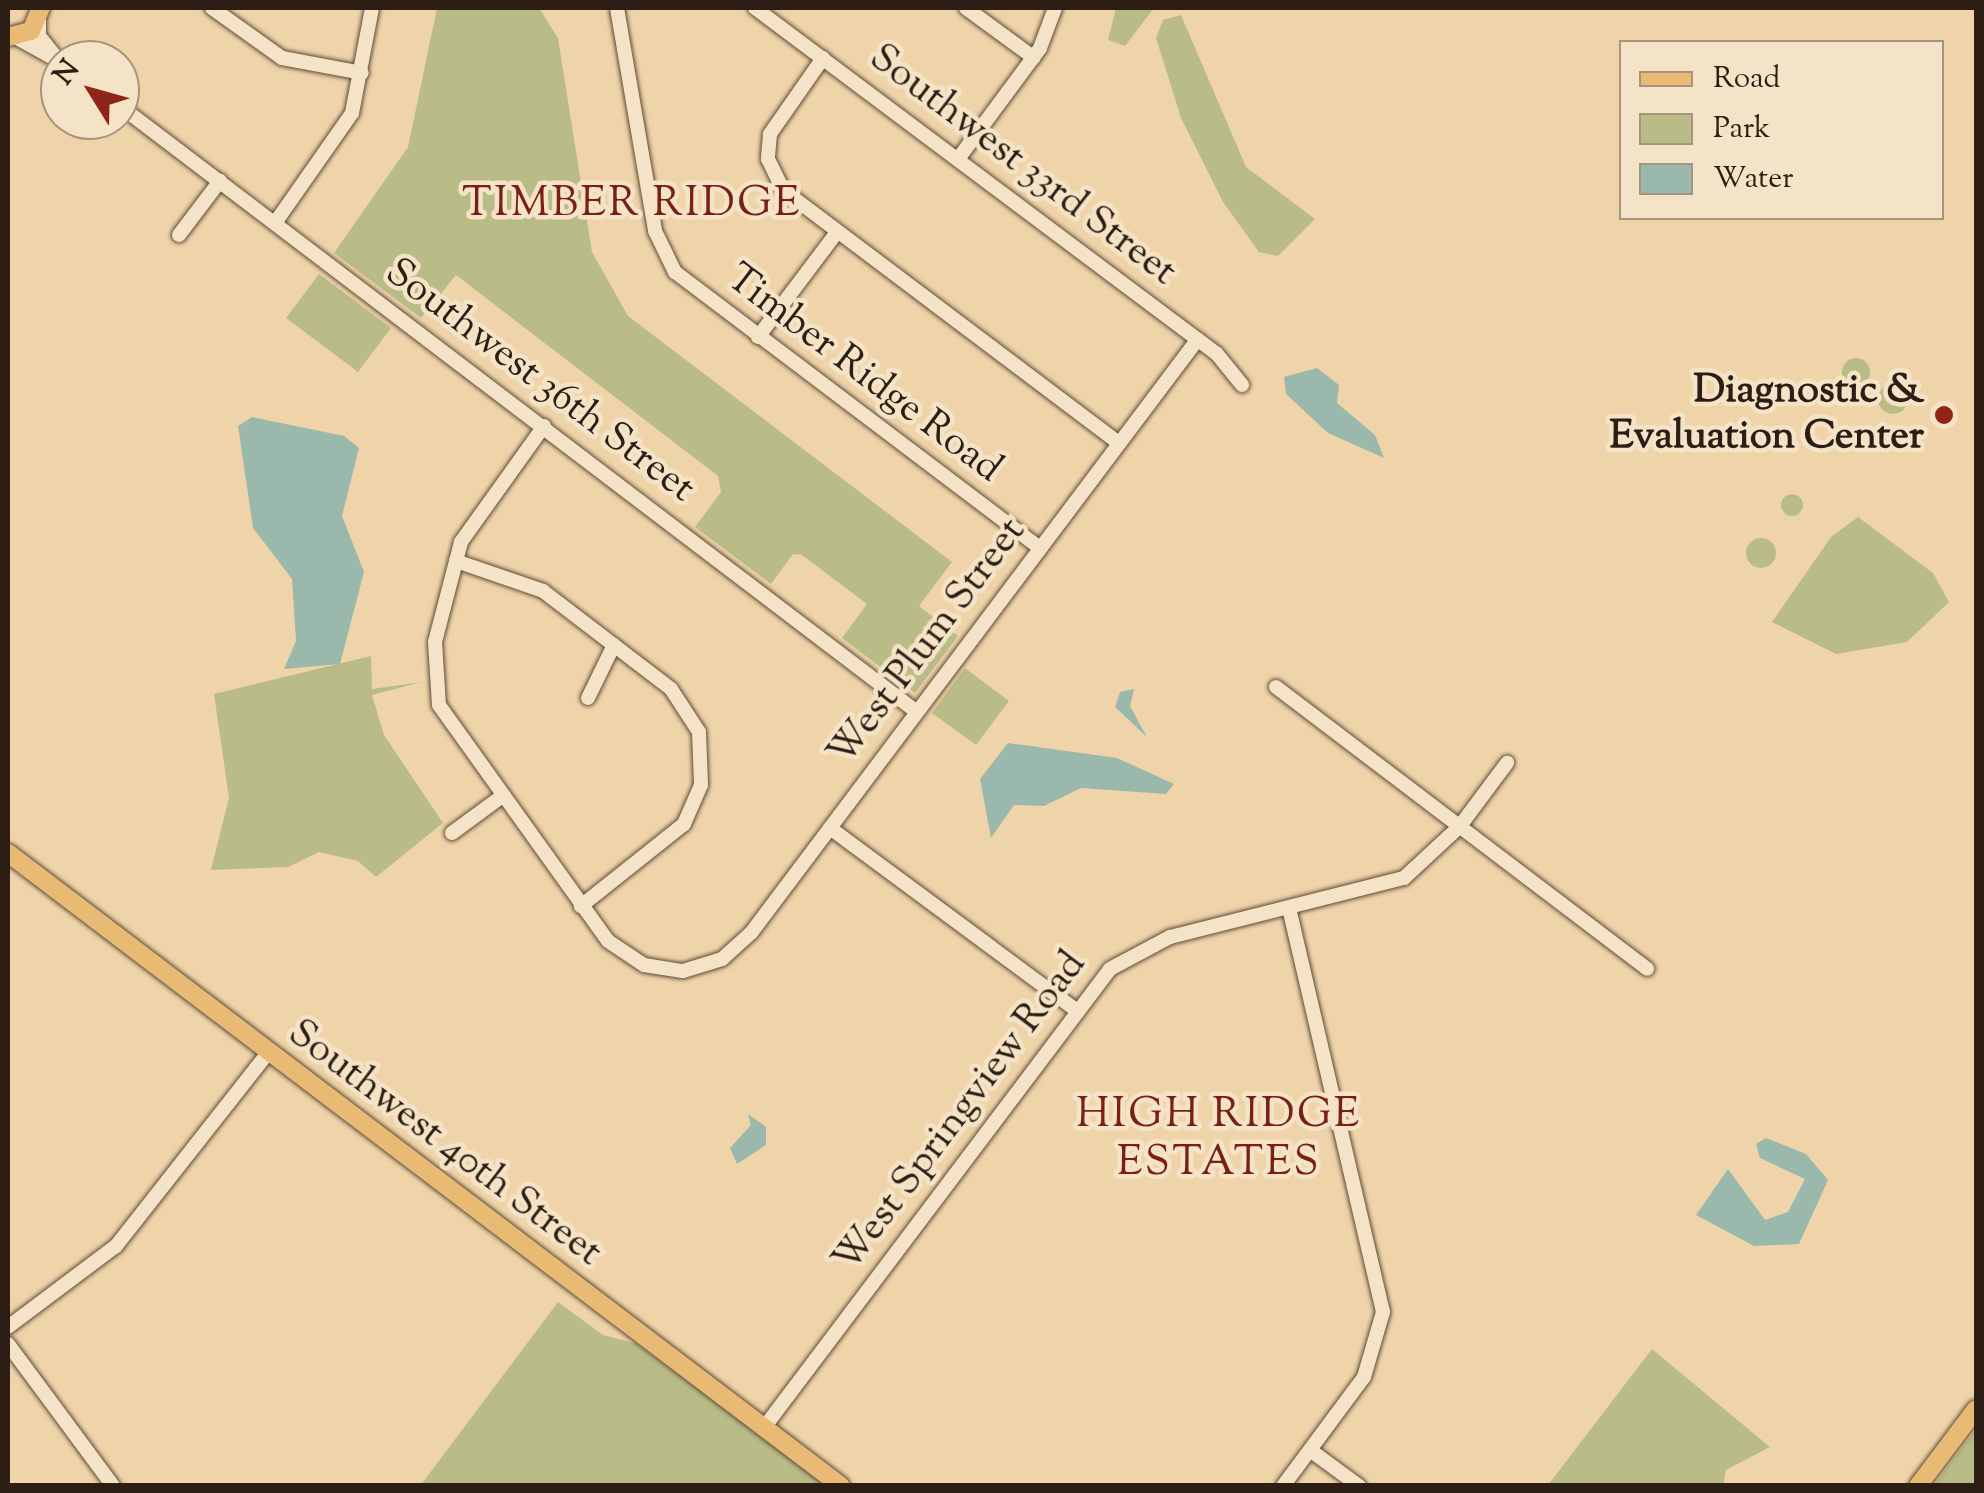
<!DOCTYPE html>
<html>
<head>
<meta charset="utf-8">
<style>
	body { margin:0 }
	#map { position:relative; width:1984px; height:1493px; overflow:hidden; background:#f0d4a9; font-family:"Sorts Mill Goudy",serif }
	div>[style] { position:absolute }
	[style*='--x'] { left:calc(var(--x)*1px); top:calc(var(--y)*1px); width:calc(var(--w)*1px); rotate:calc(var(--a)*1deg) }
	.green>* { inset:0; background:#babc87 }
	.round { border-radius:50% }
	.water>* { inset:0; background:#9ab8ab }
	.roads { filter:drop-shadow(0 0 2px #5d4c39) drop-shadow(0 0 2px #5d4c39) }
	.minor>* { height:14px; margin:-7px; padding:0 7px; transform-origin:7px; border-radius:7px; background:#f5e3c7 }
	.major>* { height:18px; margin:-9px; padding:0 9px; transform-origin:9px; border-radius:9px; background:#e8ba74 }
	.dots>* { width:28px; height:28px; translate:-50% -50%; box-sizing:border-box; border:5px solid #f5e3c7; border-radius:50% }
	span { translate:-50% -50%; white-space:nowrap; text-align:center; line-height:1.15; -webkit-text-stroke:9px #f5e3c7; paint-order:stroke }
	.street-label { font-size:40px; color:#2c1e14 }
	.poi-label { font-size:40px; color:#2c1e14; font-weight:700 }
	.right { translate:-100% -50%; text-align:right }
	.neighbourhood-label { font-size:42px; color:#7a1f14; letter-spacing:2.5px }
	.frame { position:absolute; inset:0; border:10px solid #2c1e14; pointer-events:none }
	.legend { position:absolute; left:1619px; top:40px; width:325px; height:180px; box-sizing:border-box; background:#f5e3c7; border:2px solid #a5947f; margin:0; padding:12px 18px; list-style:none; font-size:30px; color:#2c1e14 }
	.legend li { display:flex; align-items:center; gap:20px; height:50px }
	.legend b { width:50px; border:2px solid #a5947f }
	.north { position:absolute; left:40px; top:40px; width:100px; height:100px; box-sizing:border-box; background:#f5e3c7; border:2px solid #a5947f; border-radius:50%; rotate:307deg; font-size:28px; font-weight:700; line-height:40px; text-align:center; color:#2c1e14 }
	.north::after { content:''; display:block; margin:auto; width:35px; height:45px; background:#8f2418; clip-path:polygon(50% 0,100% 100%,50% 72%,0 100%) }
</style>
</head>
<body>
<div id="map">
	<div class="green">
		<i style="clip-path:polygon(437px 8px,539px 8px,558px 38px,592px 252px,628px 316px,952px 562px,919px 606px,958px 636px,915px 693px,842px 638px,867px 604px,802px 555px,793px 554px,771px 584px,695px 527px,721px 492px,718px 476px,456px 275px,421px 318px,334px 253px,408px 147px)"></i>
		<i style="clip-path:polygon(1116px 8px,1154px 8px,1125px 46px,1108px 40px)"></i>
		<i style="clip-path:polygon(1181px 15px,1246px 167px,1315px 219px,1278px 256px,1259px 252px,1223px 202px,1181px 118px,1156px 38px,1163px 20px)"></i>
		<i style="clip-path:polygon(319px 274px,391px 328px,358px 372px,286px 318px)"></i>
		<i class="round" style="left:1842px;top:358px;width:28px;height:28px"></i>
		<i class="round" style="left:1878px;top:384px;width:30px;height:30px"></i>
		<i class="round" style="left:1781px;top:494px;width:22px;height:22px"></i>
		<i style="clip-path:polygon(1858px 517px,1933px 573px,1949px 602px,1907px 642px,1836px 654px,1772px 622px,1831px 537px)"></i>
		<i class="round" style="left:1746px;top:538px;width:30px;height:30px"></i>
		<i style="clip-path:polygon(371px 656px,372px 689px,422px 682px,372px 695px,384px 735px,443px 823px,376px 877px,358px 861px,319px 852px,288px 867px,211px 870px,229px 798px,214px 694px)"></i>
		<i style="clip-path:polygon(965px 668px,1009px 701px,976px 745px,932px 713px)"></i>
		<i style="clip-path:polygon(558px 1302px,603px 1335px,637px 1344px,829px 1485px,420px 1486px)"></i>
		<i style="clip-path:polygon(1652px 1349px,1770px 1447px,1726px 1470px,1723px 1485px,1548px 1485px)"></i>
		<i style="clip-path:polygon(1976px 1429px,1976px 1485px,1933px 1485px,1934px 1485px)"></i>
	</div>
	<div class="water">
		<i style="clip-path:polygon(1317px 368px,1339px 385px,1337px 403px,1375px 435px,1384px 458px,1328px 433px,1286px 394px,1284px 377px)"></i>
		<i style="clip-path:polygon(252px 417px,344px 436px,359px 448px,342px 516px,364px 572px,340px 664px,284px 669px,296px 641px,292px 579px,253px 528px,238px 426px)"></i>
		<i style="clip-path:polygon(1134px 689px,1130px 706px,1147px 737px,1115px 707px,1120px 692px)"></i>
		<i style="clip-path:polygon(1008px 743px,1117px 758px,1174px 784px,1166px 794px,1081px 788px,1044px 806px,1014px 805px,991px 838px,980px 779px)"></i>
		<i style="clip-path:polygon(748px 1114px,766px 1127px,766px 1145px,737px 1164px,730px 1148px,751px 1125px)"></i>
		<i style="clip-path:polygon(1766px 1138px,1806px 1154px,1828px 1180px,1799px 1244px,1754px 1246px,1696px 1215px,1728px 1169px,1765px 1220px,1788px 1212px,1805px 1179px,1760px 1158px,1756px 1144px)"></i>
	</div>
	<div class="roads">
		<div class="minor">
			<i style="--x:212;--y:8;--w:86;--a:35.5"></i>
			<i style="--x:282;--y:58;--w:81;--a:10.6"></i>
			<i style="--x:617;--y:8;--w:226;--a:80.3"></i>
			<i style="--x:655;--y:231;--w:46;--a:64"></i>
			<i style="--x:675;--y:272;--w:458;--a:37.1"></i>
			<i style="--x:755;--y:8;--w:577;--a:36.83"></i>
			<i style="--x:1217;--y:354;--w:40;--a:51"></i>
			<i style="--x:966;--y:8;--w:84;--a:36.3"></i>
			<i style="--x:39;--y:20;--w:16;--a:90"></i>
			<i style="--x:39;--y:36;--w:33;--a:51"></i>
			<i style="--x:17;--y:38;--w:39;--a:29"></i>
			<i style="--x:823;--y:58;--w:93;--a:124.9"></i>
			<i style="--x:770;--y:134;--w:25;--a:95"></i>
			<i style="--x:768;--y:159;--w:34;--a:64"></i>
			<i style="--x:783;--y:190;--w:421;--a:37"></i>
			<i style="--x:120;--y:106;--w:1001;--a:37.25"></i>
			<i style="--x:958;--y:159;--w:138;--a:-53.5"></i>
			<i style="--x:1040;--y:48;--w:43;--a:-69.4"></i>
			<i style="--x:275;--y:223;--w:134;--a:-55"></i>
			<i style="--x:352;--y:113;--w:107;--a:-79.2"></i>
			<i style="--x:179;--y:235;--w:68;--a:-52.8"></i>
			<i style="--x:758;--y:337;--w:131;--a:-53"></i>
			<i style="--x:544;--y:426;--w:143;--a:125.6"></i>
			<i style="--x:461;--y:542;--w:103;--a:104.6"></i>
			<i style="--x:435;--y:642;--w:63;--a:86.4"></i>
			<i style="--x:439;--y:705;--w:290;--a:54.4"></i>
			<i style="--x:608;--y:941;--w:43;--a:33.7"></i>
			<i style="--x:644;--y:965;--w:39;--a:9"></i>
			<i style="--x:683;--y:971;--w:41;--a:-17.1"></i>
			<i style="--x:722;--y:959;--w:39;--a:-42"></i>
			<i style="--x:751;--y:933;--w:743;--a:-53.04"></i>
			<i style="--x:456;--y:561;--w:92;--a:19"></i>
			<i style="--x:543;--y:591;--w:161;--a:37.4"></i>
			<i style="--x:671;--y:689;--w:51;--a:56.9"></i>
			<i style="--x:699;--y:732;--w:53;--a:87.8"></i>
			<i style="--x:701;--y:785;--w:43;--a:113.6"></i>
			<i style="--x:684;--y:824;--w:132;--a:141.5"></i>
			<i style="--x:1276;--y:687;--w:466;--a:37.2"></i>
			<i style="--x:588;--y:698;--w:59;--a:-63.9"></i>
			<i style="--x:830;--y:828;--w:305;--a:36.5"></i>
			<i style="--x:452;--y:833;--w:61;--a:-36.3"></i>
			<i style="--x:8;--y:1327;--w:135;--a:-36.9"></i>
			<i style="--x:116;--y:1246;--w:246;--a:-51.8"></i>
			<i style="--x:8;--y:1344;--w:177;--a:53.5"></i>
			<i style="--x:763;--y:1429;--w:576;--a:-52.97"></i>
			<i style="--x:1110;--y:969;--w:68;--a:-28.1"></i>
			<i style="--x:1170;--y:937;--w:241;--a:-14.2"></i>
			<i style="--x:1404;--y:878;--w:76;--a:-42.9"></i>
			<i style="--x:1460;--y:826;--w:79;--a:-53.3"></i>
			<i style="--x:1310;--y:1450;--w:61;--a:36.3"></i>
			<i style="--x:1283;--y:1486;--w:136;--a:-53.4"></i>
			<i style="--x:1364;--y:1377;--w:68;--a:-73.7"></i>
			<i style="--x:1383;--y:1312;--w:411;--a:-103.1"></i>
		</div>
		<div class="major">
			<i style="--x:8;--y:37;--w:24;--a:-15"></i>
			<i style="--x:31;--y:31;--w:25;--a:-67"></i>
			<i style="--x:8;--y:853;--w:1046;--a:37.23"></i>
			<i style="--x:1918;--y:1486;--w:96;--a:-53"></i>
		</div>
	</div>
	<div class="dots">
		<i style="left:1944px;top:415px;background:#8f2418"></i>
	</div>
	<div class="street-label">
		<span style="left:1022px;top:166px;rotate:37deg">Southwest 33rd Street</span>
		<span style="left:863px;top:375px;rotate:37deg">Timber Ridge Road</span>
		<span style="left:539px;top:382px;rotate:37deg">Southwest 36th Street</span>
		<span style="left:928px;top:643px;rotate:-53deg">West Plum Street</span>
		<span style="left:961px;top:1113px;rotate:-53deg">West Springview Road</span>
		<span style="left:444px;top:1144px;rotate:37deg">Southwest 40th Street</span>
	</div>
	<div class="poi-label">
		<span class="right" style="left:1924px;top:415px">Diagnostic &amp;<br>Evaluation Center</span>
	</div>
	<div class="neighbourhood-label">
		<span style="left:632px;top:205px">TIMBER RIDGE</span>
		<span style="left:1219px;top:1140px">HIGH RIDGE<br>ESTATES</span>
	</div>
	<div class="frame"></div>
	<ul class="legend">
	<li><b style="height:12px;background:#e8ba74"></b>Road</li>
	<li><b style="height:28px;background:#babc87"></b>Park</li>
	<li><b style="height:28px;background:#9ab8ab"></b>Water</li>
	</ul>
	<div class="north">N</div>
</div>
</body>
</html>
